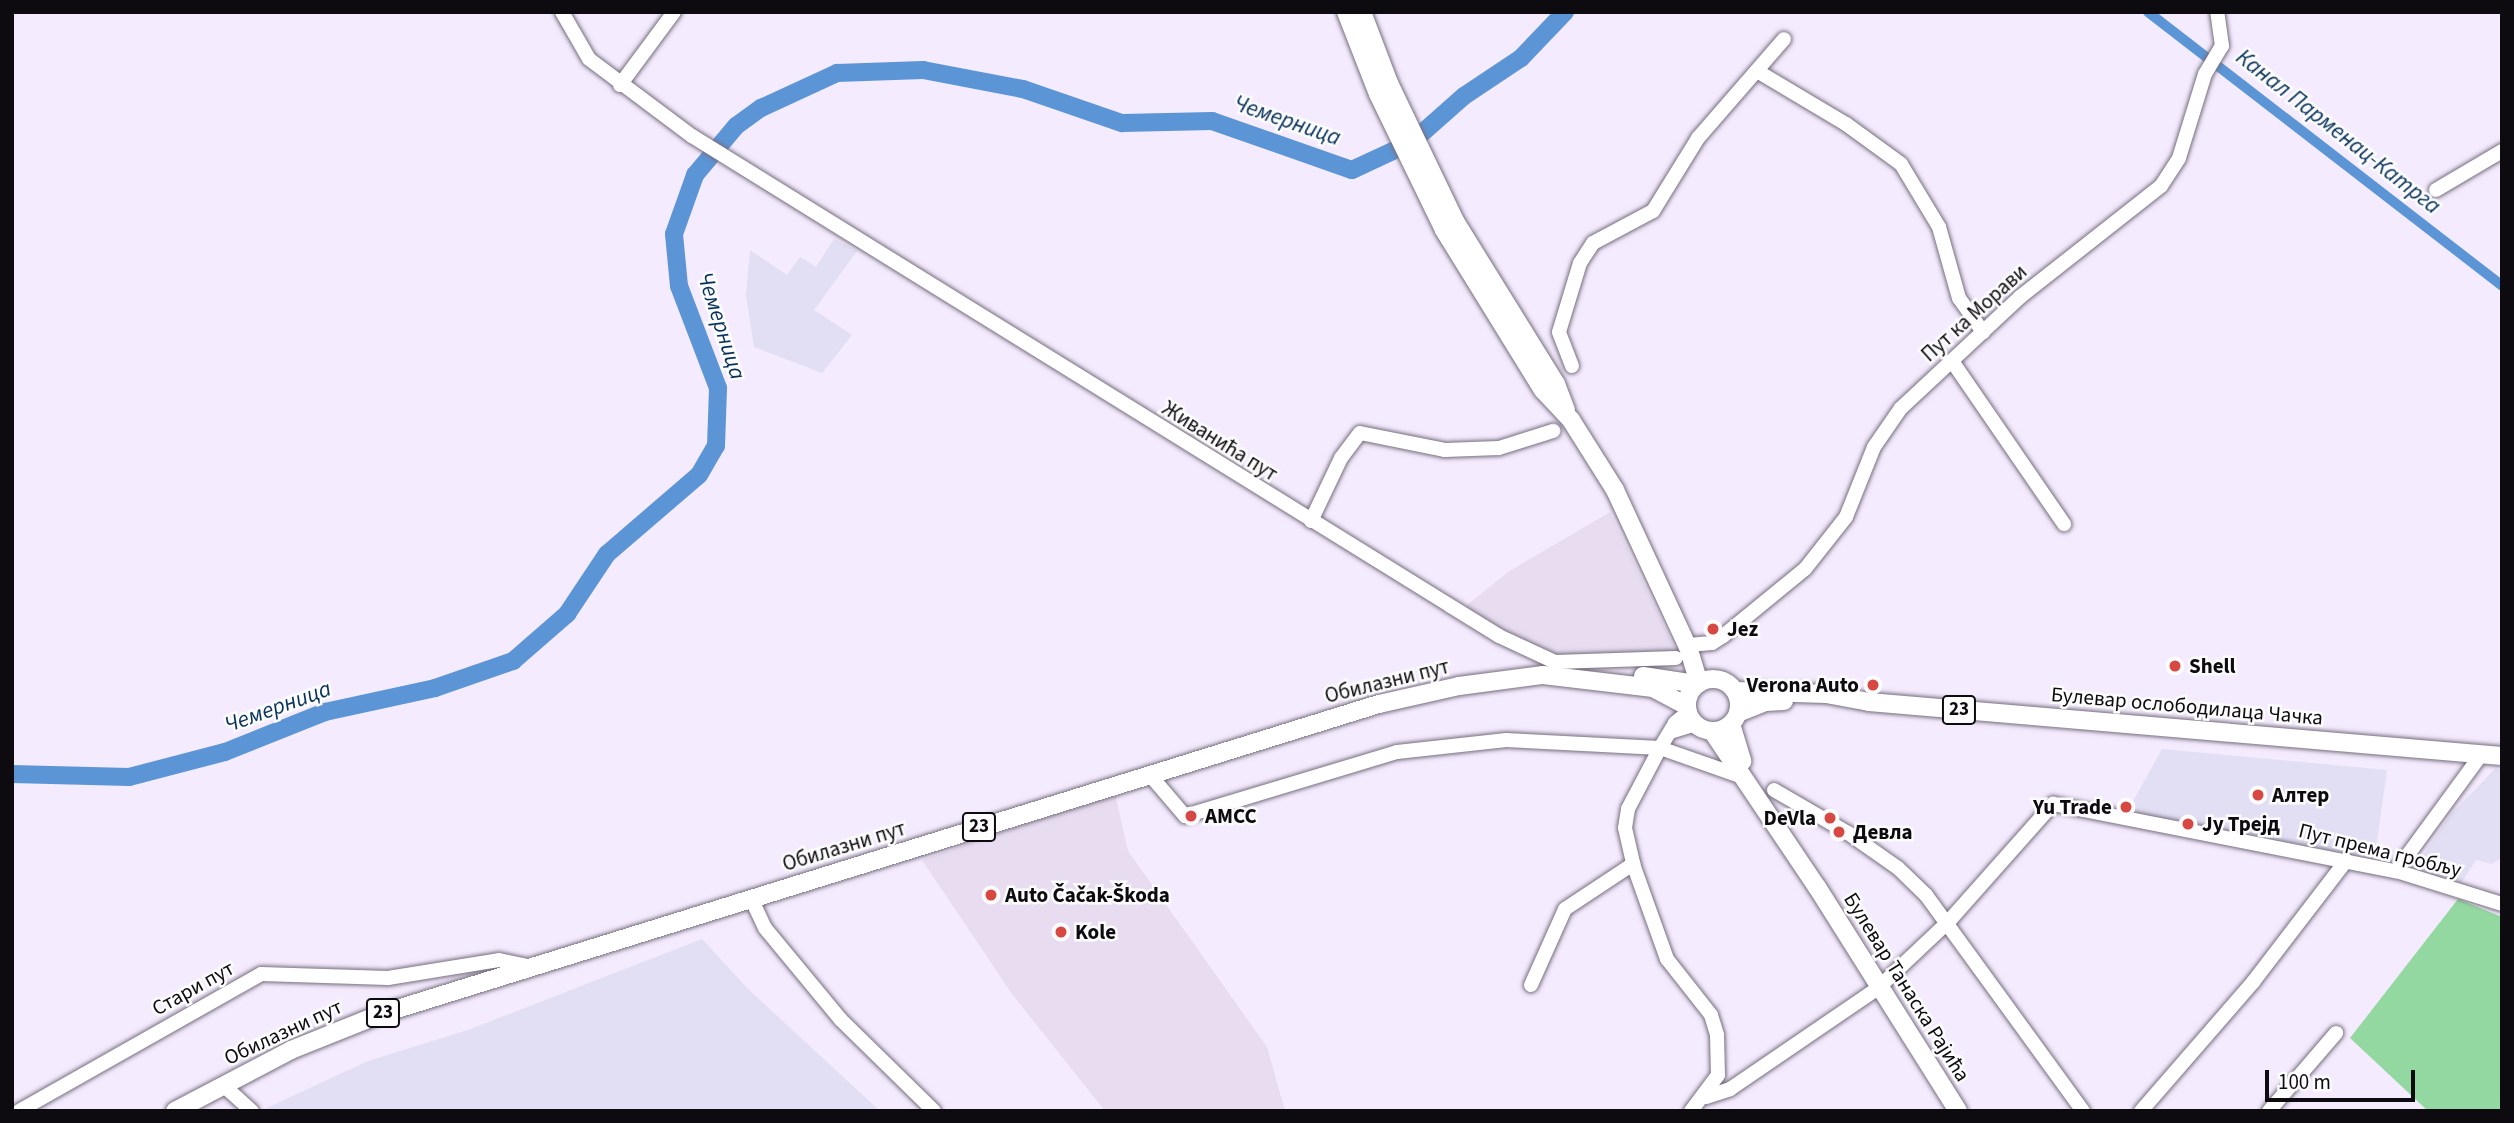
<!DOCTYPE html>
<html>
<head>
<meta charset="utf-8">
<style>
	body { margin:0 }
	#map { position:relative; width:2514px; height:1123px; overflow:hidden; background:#f4ebfe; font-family:"Source Sans 3",sans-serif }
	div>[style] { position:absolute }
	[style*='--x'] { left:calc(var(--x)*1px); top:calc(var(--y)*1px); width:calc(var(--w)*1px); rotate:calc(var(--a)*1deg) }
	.commercial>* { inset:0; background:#e7dcf0 }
	.industrial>* { inset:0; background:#e2def3 }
	.green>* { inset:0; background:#93d8a0 }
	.canal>* { height:10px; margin:-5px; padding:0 5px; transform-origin:5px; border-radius:5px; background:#5c95d6 }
	.river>* { height:18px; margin:-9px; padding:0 9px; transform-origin:9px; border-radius:9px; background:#5c95d6 }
	.roads { filter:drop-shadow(0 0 2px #766e7f) drop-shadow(0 0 2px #766e7f) }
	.minor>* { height:14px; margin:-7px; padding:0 7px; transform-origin:7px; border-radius:7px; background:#fff }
	.major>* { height:18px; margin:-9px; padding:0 9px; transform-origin:9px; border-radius:9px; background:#fff }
	.major>.ring { margin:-9px; padding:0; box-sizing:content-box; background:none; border:18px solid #fff; border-radius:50% }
	.dots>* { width:19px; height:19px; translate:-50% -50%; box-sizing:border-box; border:4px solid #fcfcfc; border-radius:50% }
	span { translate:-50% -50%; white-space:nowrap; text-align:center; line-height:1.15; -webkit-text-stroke:5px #fcfcfc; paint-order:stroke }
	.shield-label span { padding:2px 5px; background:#fcfcfc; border:2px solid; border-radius:5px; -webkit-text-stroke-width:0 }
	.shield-label { font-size:19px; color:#0d0a10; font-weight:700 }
	.street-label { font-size:21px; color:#0d0a10 }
	.poi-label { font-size:21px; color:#0d0a10; font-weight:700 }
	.left { translate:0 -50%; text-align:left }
	.right { translate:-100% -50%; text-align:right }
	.water-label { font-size:23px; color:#07315a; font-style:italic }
	.frame { position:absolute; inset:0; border:14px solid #0d0a10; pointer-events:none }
	.scale { position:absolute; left:2265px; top:1070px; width:150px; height:32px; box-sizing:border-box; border:4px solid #0d0a10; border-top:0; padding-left:9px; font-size:21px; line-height:24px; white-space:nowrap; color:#0d0a10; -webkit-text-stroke:5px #fcfcfc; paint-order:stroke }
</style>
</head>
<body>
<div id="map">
	<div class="commercial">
		<i style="clip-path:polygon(1610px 512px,1678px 655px,1566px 662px,1461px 610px,1508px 572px)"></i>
		<i style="clip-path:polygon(1115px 793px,1128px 851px,1267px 1047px,1285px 1111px,1105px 1111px,1012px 994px,922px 860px)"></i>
	</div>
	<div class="industrial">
		<i style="clip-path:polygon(834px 239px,857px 251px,814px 310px,852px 335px,822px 373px,754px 347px,746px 295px,750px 250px,787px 275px,800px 257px,816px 267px)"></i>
		<i style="clip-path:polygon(2162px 749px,2387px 770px,2374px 862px,2126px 814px)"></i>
		<i style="clip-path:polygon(2495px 769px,2502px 770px,2502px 857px,2492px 864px,2476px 860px,2459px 886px,2413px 870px,2451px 814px)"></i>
		<i style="clip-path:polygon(702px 939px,749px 990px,880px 1111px,260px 1111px,368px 1061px,468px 1030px)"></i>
	</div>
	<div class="green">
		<i style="clip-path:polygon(2458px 899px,2502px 917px,2502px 1111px,2428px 1111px,2350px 1038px)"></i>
	</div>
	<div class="canal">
		<i style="--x:2148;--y:12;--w:448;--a:37.7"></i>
	</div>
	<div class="river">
		<i style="--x:12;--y:774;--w:117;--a:1.5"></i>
		<i style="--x:129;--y:777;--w:99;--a:-14.6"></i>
		<i style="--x:225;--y:752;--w:108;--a:-21.8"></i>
		<i style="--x:325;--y:712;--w:113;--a:-12.3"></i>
		<i style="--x:435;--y:688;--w:83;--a:-19.1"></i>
		<i style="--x:513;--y:661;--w:72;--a:-41"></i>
		<i style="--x:567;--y:614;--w:72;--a:-56.3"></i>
		<i style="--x:607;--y:554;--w:121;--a:-40.7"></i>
		<i style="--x:699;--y:475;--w:34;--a:-60"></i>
		<i style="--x:716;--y:446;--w:58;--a:-88"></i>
		<i style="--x:718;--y:388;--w:109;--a:-110.9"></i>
		<i style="--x:679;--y:286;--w:52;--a:-95.5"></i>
		<i style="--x:674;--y:234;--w:63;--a:-70.4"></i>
		<i style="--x:695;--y:175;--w:64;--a:-50.1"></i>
		<i style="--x:736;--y:126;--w:31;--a:-36"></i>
		<i style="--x:761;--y:108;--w:84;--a:-24.7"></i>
		<i style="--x:837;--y:73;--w:86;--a:-2"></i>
		<i style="--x:923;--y:70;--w:102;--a:10.8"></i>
		<i style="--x:1023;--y:89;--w:105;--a:19"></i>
		<i style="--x:1122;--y:123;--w:90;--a:-1.3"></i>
		<i style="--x:1212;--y:121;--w:148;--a:19.3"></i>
		<i style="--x:1352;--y:170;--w:66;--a:-25"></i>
		<i style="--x:1412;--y:142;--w:69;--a:-41.5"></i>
		<i style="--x:1464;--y:96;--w:69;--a:-33.7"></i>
		<i style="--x:1521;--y:58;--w:64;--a:-46.3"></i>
	</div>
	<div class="roads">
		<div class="minor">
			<i style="--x:562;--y:12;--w:54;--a:60.1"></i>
			<i style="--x:589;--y:59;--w:129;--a:36.8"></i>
			<i style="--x:692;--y:136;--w:949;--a:31.78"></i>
			<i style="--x:1499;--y:636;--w:62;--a:24.9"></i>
			<i style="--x:1555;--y:662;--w:121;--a:-1.9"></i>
			<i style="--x:1757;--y:71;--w:104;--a:30.8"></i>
			<i style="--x:1846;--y:124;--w:68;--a:36"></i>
			<i style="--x:1901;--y:164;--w:74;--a:58.9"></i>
			<i style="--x:1939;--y:227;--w:74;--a:74.3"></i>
			<i style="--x:1959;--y:298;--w:42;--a:54.8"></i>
			<i style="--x:620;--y:85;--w:91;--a:-53.5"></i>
			<i style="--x:2436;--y:190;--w:77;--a:-30.6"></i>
			<i style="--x:1952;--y:361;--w:198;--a:55.5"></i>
			<i style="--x:1572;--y:366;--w:36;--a:-111"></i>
			<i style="--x:1559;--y:332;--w:72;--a:-73.1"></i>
			<i style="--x:1580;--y:263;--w:24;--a:-57"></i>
			<i style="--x:1593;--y:243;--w:68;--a:-28.1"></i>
			<i style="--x:1653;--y:211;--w:86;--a:-58.3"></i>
			<i style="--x:1698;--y:138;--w:131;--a:-49"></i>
			<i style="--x:1311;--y:521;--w:70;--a:-64.5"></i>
			<i style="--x:1341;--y:458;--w:31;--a:-53"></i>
			<i style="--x:1360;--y:433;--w:87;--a:11.3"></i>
			<i style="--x:1445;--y:450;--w:54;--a:-2.1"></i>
			<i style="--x:1499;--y:448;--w:57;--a:-17.5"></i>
			<i style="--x:1688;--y:645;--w:24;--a:-5"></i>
			<i style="--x:1712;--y:643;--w:13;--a:-32"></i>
			<i style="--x:1723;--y:636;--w:106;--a:-39.3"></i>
			<i style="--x:1805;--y:569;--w:66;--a:-51.7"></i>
			<i style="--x:1846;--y:517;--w:75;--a:-68.2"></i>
			<i style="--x:1874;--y:447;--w:47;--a:-55.3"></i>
			<i style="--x:1901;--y:408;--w:163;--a:-43"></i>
			<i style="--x:2020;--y:297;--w:179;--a:-38.2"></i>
			<i style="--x:2161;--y:186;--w:33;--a:-57"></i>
			<i style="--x:2179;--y:158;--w:88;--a:-72.8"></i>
			<i style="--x:2205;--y:74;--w:33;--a:-59"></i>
			<i style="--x:2222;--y:46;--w:34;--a:-98"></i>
			<i style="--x:1688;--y:712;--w:17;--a:140"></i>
			<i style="--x:1675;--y:723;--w:29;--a:121"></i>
			<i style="--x:1660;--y:748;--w:69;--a:117.7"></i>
			<i style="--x:1628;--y:809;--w:19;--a:99"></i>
			<i style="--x:1625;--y:828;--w:37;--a:77"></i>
			<i style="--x:1633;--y:864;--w:101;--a:70.3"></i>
			<i style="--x:1667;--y:959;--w:71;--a:51.8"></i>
			<i style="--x:1711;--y:1015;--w:21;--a:73"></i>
			<i style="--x:1717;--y:1035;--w:40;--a:88.6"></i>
			<i style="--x:1718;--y:1075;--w:45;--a:126.9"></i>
			<i style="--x:1673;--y:731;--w:24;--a:-17"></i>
			<i style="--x:1150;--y:775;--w:54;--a:49.5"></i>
			<i style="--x:1185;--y:816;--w:221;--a:-16.8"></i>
			<i style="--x:1397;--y:752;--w:110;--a:-6.3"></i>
			<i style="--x:1506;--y:740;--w:154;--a:3"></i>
			<i style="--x:1660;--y:748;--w:88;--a:19.3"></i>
			<i style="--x:1774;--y:790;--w:86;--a:30.2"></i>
			<i style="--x:1848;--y:833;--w:61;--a:35"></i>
			<i style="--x:1898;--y:868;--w:39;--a:44"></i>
			<i style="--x:1926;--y:895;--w:267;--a:54"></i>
			<i style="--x:2396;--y:871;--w:144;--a:-53.8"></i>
			<i style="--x:751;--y:898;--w:33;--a:65"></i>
			<i style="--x:765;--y:928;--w:119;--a:50.4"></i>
			<i style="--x:841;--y:1020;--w:130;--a:44.4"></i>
			<i style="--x:1531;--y:985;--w:83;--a:-65.9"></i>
			<i style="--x:1565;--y:909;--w:82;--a:-33.5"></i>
			<i style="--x:223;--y:1085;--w:39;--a:42"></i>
			<i style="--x:1706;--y:1097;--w:25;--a:-18"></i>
			<i style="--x:1730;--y:1089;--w:179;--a:-34.3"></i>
			<i style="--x:1878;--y:988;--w:98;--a:-43.3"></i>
			<i style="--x:1949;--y:921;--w:157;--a:-48.4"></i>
			<i style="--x:2053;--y:804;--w:349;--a:11.1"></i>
			<i style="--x:2396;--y:871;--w:111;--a:17.3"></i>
			<i style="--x:19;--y:1111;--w:278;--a:-29.5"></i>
			<i style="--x:261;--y:974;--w:127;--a:1.8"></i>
			<i style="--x:388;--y:978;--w:112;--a:-9.2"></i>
			<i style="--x:499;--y:960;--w:33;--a:12"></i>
			<i style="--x:2141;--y:1111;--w:171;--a:-49"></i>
			<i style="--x:2253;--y:982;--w:153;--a:-52.5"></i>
			<i style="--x:2269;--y:1111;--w:103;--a:-49.3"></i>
		</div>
		<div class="major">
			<i style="--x:1346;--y:12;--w:88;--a:68.7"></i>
			<i style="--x:1378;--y:94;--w:151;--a:64.1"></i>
			<i style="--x:1444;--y:230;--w:188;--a:58.3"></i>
			<i style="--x:1543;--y:390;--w:41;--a:47"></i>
			<i style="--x:1571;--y:420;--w:83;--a:57.8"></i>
			<i style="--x:1615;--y:490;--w:173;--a:65.1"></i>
			<i style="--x:1688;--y:647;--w:38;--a:73"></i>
			<i style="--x:1362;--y:12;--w:76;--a:69.2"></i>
			<i style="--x:1389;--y:83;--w:153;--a:64.4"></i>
			<i style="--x:1455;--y:221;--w:192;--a:58.2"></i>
			<i style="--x:1556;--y:384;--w:28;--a:69"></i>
			<i style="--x:1643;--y:676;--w:55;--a:8.4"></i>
			<i class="ring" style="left:1687px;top:679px;width:34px;height:34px"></i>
			<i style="--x:1735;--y:691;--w:91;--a:1.9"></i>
			<i style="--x:1826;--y:694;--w:44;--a:10.5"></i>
			<i style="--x:1869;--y:702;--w:635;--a:4.88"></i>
			<i style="--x:1738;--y:713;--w:29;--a:-22"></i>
			<i style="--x:1765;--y:702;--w:19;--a:-3"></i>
			<i style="--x:1731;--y:724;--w:39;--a:73"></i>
			<i style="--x:1712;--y:731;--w:188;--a:56.1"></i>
			<i style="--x:1817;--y:887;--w:265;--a:57.8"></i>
			<i style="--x:175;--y:1111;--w:131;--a:-27.7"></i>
			<i style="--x:291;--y:1050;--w:97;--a:-21.8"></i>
			<i style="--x:381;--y:1014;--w:1045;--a:-17.26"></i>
			<i style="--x:1379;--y:704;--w:82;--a:-12.7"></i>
			<i style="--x:1459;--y:686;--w:85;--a:-7.5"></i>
			<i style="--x:1543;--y:675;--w:111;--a:6.7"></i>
			<i style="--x:1653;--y:688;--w:38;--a:28"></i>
		</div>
	</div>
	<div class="dots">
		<i style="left:1713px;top:629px;background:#d64841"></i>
		<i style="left:2175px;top:666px;background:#d64841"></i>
		<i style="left:1873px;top:685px;background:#d64841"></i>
		<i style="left:2258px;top:795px;background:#d64841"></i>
		<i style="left:2126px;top:807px;background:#d64841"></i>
		<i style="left:1191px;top:816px;background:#d64841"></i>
		<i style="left:1830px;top:818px;background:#d64841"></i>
		<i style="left:2188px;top:824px;background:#d64841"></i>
		<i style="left:1839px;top:832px;background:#d64841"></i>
		<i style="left:991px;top:895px;background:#d64841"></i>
		<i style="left:1061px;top:932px;background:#d64841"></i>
	</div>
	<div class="shield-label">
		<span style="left:1959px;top:710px">23</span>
		<span style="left:979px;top:827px">23</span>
		<span style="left:383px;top:1013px">23</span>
	</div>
	<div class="street-label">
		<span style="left:1974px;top:313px;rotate:-42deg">Пут ка Морави</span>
		<span style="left:1220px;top:441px;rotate:32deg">Живанића пут</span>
		<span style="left:1387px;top:681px;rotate:-14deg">Обилазни пут</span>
		<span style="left:2187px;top:706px;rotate:5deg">Булевар ослободилаца Чачка</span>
		<span style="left:844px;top:846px;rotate:-17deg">Обилазни пут</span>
		<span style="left:2380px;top:850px;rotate:14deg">Пут према гробљу</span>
		<span style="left:1907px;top:987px;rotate:58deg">Булевар Танаска Рајића</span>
		<span style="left:193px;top:988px;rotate:-29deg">Стари пут</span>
		<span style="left:283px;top:1032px;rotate:-25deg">Обилазни пут</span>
	</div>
	<div class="poi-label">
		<span class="left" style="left:1727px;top:629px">Jez</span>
		<span class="left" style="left:2189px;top:666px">Shell</span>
		<span class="right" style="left:1859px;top:685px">Verona Auto</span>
		<span class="left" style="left:2272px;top:795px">Алтер</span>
		<span class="right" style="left:2112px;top:807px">Yu Trade</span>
		<span class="left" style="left:1205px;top:816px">АМСС</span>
		<span class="right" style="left:1816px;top:818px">DeVla</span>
		<span class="left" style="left:2202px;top:824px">Ју Трејд</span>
		<span class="left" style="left:1853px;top:832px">Девла</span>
		<span class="left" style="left:1005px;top:895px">Auto Čačak-Škoda</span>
		<span class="left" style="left:1075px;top:932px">Kole</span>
	</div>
	<div class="water-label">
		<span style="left:1287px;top:121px;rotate:19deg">Чемерница</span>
		<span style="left:2338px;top:132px;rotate:38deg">Канал Парменац-Катрга</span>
		<span style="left:721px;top:326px;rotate:72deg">Чемерница</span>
		<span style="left:278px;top:707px;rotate:-20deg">Чемерница</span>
	</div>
	<div class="frame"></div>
	<div class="scale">100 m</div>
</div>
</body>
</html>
